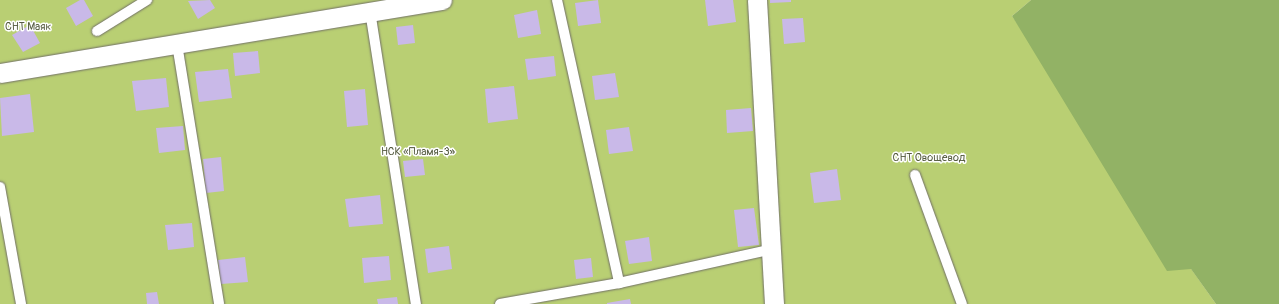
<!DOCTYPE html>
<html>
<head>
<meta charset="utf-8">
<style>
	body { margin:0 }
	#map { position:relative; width:1279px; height:304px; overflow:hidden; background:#f4ecd7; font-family:Pangolin,sans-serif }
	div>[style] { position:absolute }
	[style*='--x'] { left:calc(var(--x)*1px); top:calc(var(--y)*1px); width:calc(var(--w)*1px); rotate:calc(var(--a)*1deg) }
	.green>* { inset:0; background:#b9cf73 }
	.forest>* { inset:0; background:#92b265 }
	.building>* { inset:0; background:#c9b9e8 }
	.roads { filter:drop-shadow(0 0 1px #716f67) drop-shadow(0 0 1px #716f67) }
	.service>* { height:10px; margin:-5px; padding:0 5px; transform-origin:5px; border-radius:5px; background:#fff }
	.minor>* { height:19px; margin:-9.5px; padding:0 9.5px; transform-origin:9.5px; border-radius:9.5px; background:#fff }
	span { translate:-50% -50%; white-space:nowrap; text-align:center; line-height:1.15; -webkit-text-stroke:3px #fff; paint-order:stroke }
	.park-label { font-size:11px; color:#565c41 }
</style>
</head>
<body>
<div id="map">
	<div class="green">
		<i style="clip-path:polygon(0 0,1031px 0,1012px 16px,1216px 304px,0 304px)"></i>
	</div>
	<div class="forest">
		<i style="clip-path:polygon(1031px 0,1279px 0,1279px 304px,1216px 304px,1191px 269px,1167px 271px,1012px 16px)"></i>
	</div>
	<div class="building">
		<i style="clip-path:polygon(80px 0,84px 0,93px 16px,76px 26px,66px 8px)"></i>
		<i style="clip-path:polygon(210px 0,215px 8px,198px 19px,188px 1px)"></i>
		<i style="clip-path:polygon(598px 0,601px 23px,578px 26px,575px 3px)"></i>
		<i style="clip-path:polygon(705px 0,733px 0,736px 22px,708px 26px)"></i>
		<i style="clip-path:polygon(770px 0,791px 0,791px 2px,770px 3px)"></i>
		<i style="clip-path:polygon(537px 10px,541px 34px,518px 38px,514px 15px)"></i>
		<i style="clip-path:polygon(803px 18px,805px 42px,784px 44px,782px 19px)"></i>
		<i style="clip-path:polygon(30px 25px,40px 43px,23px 52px,12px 35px)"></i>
		<i style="clip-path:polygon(413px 25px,415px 43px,398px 45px,396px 27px)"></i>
		<i style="clip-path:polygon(258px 51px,260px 73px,235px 76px,233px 53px)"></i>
		<i style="clip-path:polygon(554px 56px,556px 76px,528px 80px,525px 59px)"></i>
		<i style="clip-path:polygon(228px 69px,232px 98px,199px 102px,195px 72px)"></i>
		<i style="clip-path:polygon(615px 73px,619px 97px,595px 100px,592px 76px)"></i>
		<i style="clip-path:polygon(166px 78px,169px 107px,136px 111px,132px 81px)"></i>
		<i style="clip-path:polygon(514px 86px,518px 119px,488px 123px,485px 89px)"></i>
		<i style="clip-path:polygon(365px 89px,368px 125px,347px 127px,344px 91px)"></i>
		<i style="clip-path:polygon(30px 94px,34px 132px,2px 136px,0 98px)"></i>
		<i style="clip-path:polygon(751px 108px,753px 131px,727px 133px,726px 110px)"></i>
		<i style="clip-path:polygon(183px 126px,185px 150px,159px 153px,156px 128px)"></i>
		<i style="clip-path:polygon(629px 127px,633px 151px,609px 154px,606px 130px)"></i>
		<i style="clip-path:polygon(221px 157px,224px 191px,206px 193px,203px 159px)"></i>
		<i style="clip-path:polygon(423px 159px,425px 175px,405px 177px,403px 161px)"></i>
		<i style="clip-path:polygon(837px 169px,841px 200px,814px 203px,810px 173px)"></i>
		<i style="clip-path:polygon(380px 195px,383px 224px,349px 227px,345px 199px)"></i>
		<i style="clip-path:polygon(754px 208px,759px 245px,738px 247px,734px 210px)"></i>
		<i style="clip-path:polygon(192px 223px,194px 247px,168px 250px,165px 225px)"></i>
		<i style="clip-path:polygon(649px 237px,652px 261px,629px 264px,625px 241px)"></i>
		<i style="clip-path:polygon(449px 246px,452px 269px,428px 273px,425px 249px)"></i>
		<i style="clip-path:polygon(389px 256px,391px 280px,364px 283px,362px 258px)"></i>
		<i style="clip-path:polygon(245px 257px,248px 282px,221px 284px,218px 260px)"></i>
		<i style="clip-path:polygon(591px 258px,593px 277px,576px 279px,574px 260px)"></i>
		<i style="clip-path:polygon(157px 292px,159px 304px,147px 304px,146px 293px)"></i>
		<i style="clip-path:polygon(397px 297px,398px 304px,378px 304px,377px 299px)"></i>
		<i style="clip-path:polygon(630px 299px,631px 304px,607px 304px,607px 303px)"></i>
	</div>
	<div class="roads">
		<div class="service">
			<i style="--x:557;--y:0;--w:290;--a:77.6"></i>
			<i style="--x:370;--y:11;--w:297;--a:81.1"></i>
			<i style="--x:97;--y:31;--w:59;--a:-31.8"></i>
			<i style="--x:177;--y:44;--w:263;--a:80.8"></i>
			<i style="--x:915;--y:175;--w:137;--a:70"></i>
			<i style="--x:0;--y:187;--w:119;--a:79.8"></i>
			<i style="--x:500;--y:304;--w:121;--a:-10"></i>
			<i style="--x:619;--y:283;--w:157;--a:-12.5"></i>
		</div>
		<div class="minor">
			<i style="--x:757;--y:0;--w:304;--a:86.8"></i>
			<i style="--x:0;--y:73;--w:448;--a:-9.4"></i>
		</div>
	</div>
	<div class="park-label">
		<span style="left:28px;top:27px">СНТ Маяк</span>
		<span style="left:418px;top:152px">НСК «Пламя-3»</span>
		<span style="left:929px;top:158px">СНТ Овощевод</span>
	</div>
</div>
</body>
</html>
